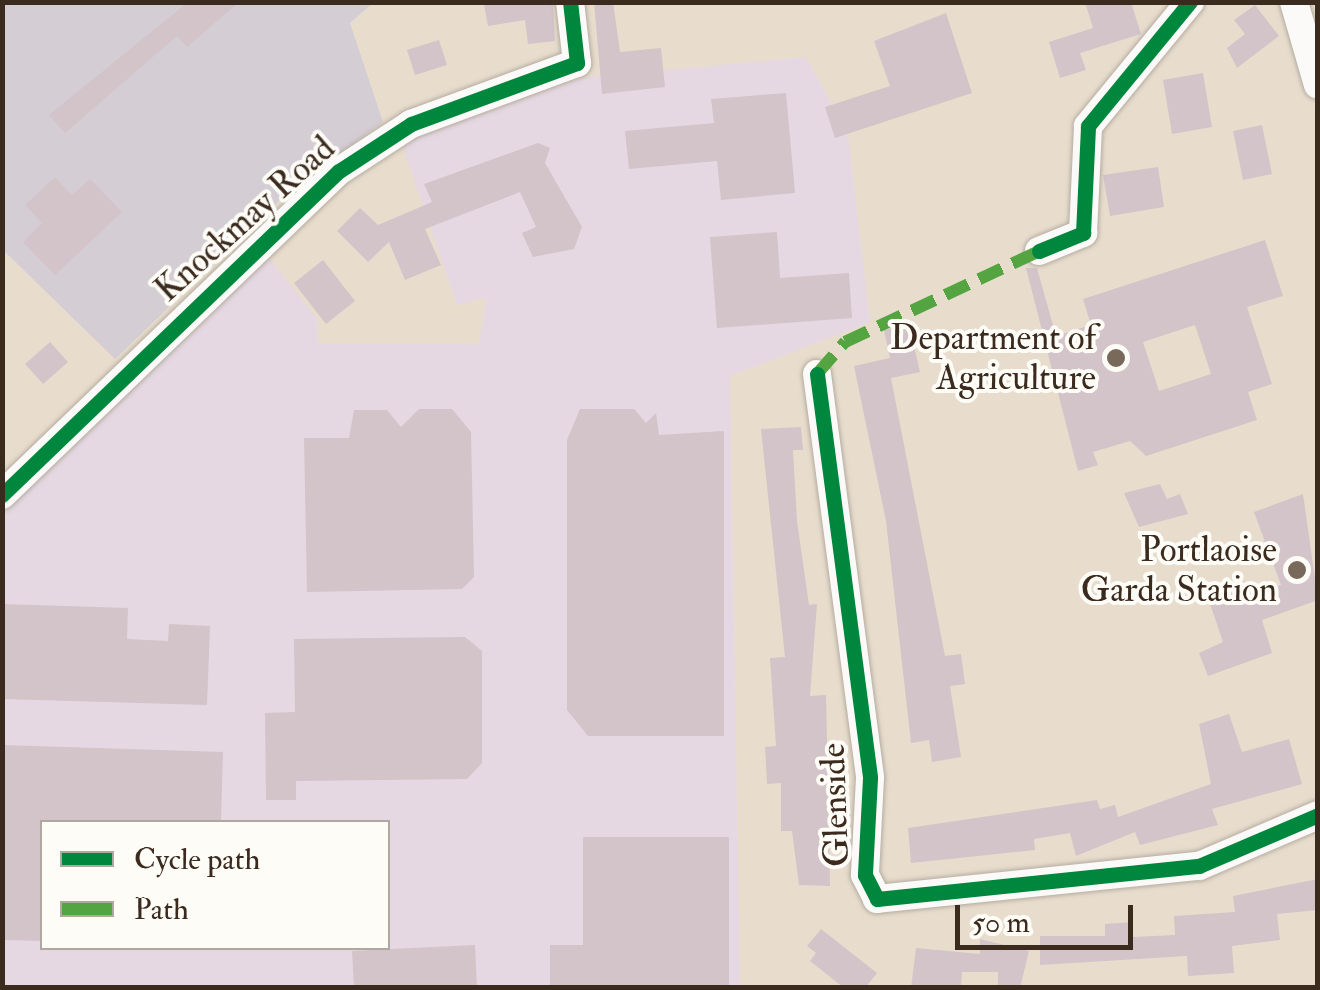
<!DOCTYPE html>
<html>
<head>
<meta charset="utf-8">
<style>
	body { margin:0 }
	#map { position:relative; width:1320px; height:990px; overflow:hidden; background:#e8ddcd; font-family:"IM FELL Double Pica",serif }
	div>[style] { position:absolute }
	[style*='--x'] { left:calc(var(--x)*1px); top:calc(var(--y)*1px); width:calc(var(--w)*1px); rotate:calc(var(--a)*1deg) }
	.built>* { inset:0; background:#e5d8e2 }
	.industrial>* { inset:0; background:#d5cdd4 }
	.building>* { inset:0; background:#d2c4c8 }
	.roads { filter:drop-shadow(0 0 2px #b4aca1) drop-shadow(0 0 2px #b4aca1) }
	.street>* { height:28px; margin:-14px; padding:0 14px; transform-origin:14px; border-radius:14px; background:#fcfaf8 }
	.quiet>* { height:12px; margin-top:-6px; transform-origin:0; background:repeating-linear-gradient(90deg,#54a441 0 25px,transparent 0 37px) }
	.cycleway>* { height:15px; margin:-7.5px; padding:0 7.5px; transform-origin:7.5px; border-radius:7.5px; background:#00873e }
	.dots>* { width:28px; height:28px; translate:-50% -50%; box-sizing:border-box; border:5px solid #fdfcf7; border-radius:50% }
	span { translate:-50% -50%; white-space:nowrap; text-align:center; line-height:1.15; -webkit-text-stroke:8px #fdfcf7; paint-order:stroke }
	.street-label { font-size:35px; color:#3b2a1e }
	.poi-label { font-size:35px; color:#3b2a1e }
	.right { translate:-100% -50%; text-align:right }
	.frame { position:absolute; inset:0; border:5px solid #3b2a1e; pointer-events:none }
	.legend { position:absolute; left:40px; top:820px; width:350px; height:130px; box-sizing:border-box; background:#fdfcf7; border:2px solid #afa8a0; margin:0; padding:12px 18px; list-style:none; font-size:30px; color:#3b2a1e }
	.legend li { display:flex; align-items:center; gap:20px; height:50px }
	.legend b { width:50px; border:2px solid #afa8a0 }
	.scale { position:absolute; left:955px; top:905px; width:178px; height:45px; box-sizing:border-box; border:5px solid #3b2a1e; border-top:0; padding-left:12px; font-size:30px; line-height:35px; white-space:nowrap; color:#3b2a1e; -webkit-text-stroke:8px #fdfcf7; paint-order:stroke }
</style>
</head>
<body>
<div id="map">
	<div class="built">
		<i style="clip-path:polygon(evenodd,806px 57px,848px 134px,870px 322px,730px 376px,740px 987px,3px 988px,2px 521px,19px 491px,266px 254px,317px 319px,318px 344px,479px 344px,486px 298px,457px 305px,401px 142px,581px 78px,806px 57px,42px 822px,388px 822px,388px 948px,42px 948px,42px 822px)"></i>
	</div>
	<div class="industrial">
		<i style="clip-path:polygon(2px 3px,373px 3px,350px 23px,383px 122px,285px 195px,115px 359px,3px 250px)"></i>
	</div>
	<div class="building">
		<i style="clip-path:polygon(188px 2px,239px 2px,187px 47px,177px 36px,65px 133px,49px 115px)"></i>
		<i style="clip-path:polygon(553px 2px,555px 41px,528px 44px,525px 20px,488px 26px,484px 5px)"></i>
		<i style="clip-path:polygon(594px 2px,613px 2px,620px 52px,661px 48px,665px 87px,602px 94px)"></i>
		<i style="clip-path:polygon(1085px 2px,1131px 2px,1141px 34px,1080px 53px,1086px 70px,1060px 78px,1049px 42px,1093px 28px)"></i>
		<i style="clip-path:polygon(1255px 5px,1279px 36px,1237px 68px,1227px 48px,1245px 34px,1234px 20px)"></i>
		<i style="clip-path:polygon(946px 13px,972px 93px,835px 138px,825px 107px,890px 86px,874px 41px)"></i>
		<i style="clip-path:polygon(439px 40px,447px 65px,415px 75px,407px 50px)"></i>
		<i style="clip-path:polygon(1203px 73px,1212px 127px,1172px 134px,1163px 80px)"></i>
		<i style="clip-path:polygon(786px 93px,795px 193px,721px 200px,717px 161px,629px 169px,625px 131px,714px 123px,711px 99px)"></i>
		<i style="clip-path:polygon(1262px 125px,1272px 174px,1243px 180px,1233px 131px)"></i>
		<i style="clip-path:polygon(538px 143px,550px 148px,545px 163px,582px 227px,574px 249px,533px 257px,522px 233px,536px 227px,520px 192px,425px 229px,441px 265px,405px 280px,389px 242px,368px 262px,337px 231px,360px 208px,378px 225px,432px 202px,424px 184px)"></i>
		<i style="clip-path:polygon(1158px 167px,1164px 207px,1110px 216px,1103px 175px)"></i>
		<i style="clip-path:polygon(55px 177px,72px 195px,90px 179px,122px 212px,55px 275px,23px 242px,42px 223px,25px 205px)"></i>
		<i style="clip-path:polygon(777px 232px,780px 278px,849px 273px,852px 318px,717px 328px,710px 237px)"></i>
		<i style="clip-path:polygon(evenodd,1265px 240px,1283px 296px,1247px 307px,1272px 384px,1248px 392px,1257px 420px,1146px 456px,1130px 441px,1093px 452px,1098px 465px,1078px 471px,1026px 268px,1037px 268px,1056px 336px,1091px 325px,1083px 299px,1265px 240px,1195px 325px,1211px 374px,1159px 391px,1143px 342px,1195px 325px)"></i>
		<i style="clip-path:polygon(323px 260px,355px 301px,326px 324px,294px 283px)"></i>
		<i style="clip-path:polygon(909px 324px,920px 372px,891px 378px,945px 656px,961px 654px,965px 684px,950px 686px,961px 757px,932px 762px,929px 740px,911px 743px,886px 521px,854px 366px,890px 358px,884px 330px)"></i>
		<i style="clip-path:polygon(50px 342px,68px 362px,43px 384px,25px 364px)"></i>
		<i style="clip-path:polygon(419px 409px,452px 409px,471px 432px,474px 577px,462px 589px,307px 592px,304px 438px,349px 438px,354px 410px,387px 410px,401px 427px)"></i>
		<i style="clip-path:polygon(580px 409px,634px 409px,646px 423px,656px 413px,659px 435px,724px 431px,724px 736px,588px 736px,567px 710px,567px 440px)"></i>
		<i style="clip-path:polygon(801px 427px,803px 450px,793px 450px,797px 521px,809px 605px,817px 604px,810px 696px,826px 695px,830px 886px,799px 885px,792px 831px,781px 831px,781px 783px,767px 784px,765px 747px,776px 746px,770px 658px,785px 657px,761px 429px)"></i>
		<i style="clip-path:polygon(1160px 484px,1167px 499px,1180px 494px,1188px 514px,1139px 527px,1124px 493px)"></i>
		<i style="clip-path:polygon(1303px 494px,1318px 600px,1262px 620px,1272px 653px,1208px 676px,1199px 653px,1223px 642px,1208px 598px,1281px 585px,1254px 512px)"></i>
		<i style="clip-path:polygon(2px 604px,128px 608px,127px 639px,168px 641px,169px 624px,210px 626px,207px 705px,2px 699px)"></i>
		<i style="clip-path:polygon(465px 637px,482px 651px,482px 763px,467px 779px,296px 781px,296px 800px,266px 800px,265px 713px,295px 712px,294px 639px)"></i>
		<i style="clip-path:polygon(1229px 714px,1242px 752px,1289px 739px,1302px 784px,1212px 809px,1218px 825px,1140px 845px,1135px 832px,1076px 856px,1070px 833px,1034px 839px,1035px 850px,911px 863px,908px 828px,1097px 800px,1100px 809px,1115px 805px,1118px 817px,1211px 784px,1199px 724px)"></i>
		<i style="clip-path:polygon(2px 745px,223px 752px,221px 822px,42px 822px,42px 941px,2px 940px)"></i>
		<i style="clip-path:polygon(583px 837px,729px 837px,729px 988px,550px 988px,550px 945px,583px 945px)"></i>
		<i style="clip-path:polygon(1318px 879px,1318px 910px,1277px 914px,1280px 940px,1232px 946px,1234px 973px,1188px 976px,1187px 956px,1040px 965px,1040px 936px,1105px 936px,1105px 924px,1132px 922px,1133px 937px,1175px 935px,1174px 916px,1235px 912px,1233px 896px)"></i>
		<i style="clip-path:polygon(821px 929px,877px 973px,865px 988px,844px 988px,810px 961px,816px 953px,807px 946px)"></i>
		<i style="clip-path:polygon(980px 939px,1029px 951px,1020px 988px,998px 988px,998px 972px,962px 972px,961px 988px,911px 988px,916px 948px,980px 954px)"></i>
		<i style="clip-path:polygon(475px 945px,477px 988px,354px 988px,352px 951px)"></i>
	</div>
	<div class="roads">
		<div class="street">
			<i style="--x:1294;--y:2;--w:86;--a:73.9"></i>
			<i style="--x:1039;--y:251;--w:48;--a:-22.2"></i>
			<i style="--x:1083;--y:233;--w:107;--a:-87.3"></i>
			<i style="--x:1088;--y:126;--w:161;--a:-50.6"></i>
			<i style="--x:817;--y:374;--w:407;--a:82.5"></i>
			<i style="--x:870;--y:778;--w:97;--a:93"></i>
			<i style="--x:865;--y:875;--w:27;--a:63"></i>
			<i style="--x:877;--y:899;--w:324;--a:-5.9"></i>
			<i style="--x:1199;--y:866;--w:129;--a:-23.2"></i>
			<i style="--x:2;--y:495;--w:467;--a:-43.9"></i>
			<i style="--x:339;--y:171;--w:86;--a:-33.1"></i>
			<i style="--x:411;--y:124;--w:177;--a:-20.2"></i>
			<i style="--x:577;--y:63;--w:61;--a:-96.5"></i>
		</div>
	</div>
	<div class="quiet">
		<i style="--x:817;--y:374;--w:43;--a:-48.8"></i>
		<i style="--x:845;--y:342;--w:214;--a:-25.1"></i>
	</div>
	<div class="cycleway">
		<i style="--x:1039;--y:251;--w:48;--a:-22.2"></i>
		<i style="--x:1083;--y:233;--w:107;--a:-87.3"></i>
		<i style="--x:1088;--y:126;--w:161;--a:-50.6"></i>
		<i style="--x:817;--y:374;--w:407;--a:82.5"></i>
		<i style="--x:870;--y:778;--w:97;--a:93"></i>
		<i style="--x:865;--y:875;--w:27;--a:63"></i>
		<i style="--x:877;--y:899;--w:324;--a:-5.9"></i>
		<i style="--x:1199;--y:866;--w:129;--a:-23.2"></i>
		<i style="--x:2;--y:495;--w:467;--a:-43.9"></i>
		<i style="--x:339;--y:171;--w:86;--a:-33.1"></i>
		<i style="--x:411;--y:124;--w:177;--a:-20.2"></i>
		<i style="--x:577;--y:63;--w:61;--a:-96.5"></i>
	</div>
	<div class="dots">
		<i style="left:1116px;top:358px;background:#78695b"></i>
		<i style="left:1297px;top:570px;background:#78695b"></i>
	</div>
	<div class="street-label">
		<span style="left:245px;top:219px;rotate:-42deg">Knockmay Road</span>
		<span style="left:835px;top:805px;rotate:-92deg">Glenside</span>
	</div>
	<div class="poi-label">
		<span class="right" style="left:1096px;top:358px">Department of<br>Agriculture</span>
		<span class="right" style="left:1277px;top:570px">Portlaoise<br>Garda Station</span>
	</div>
	<div class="frame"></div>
	<ul class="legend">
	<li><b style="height:12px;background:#00873e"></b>Cycle path</li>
	<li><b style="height:12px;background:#54a441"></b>Path</li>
	</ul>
	<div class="scale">50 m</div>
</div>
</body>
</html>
